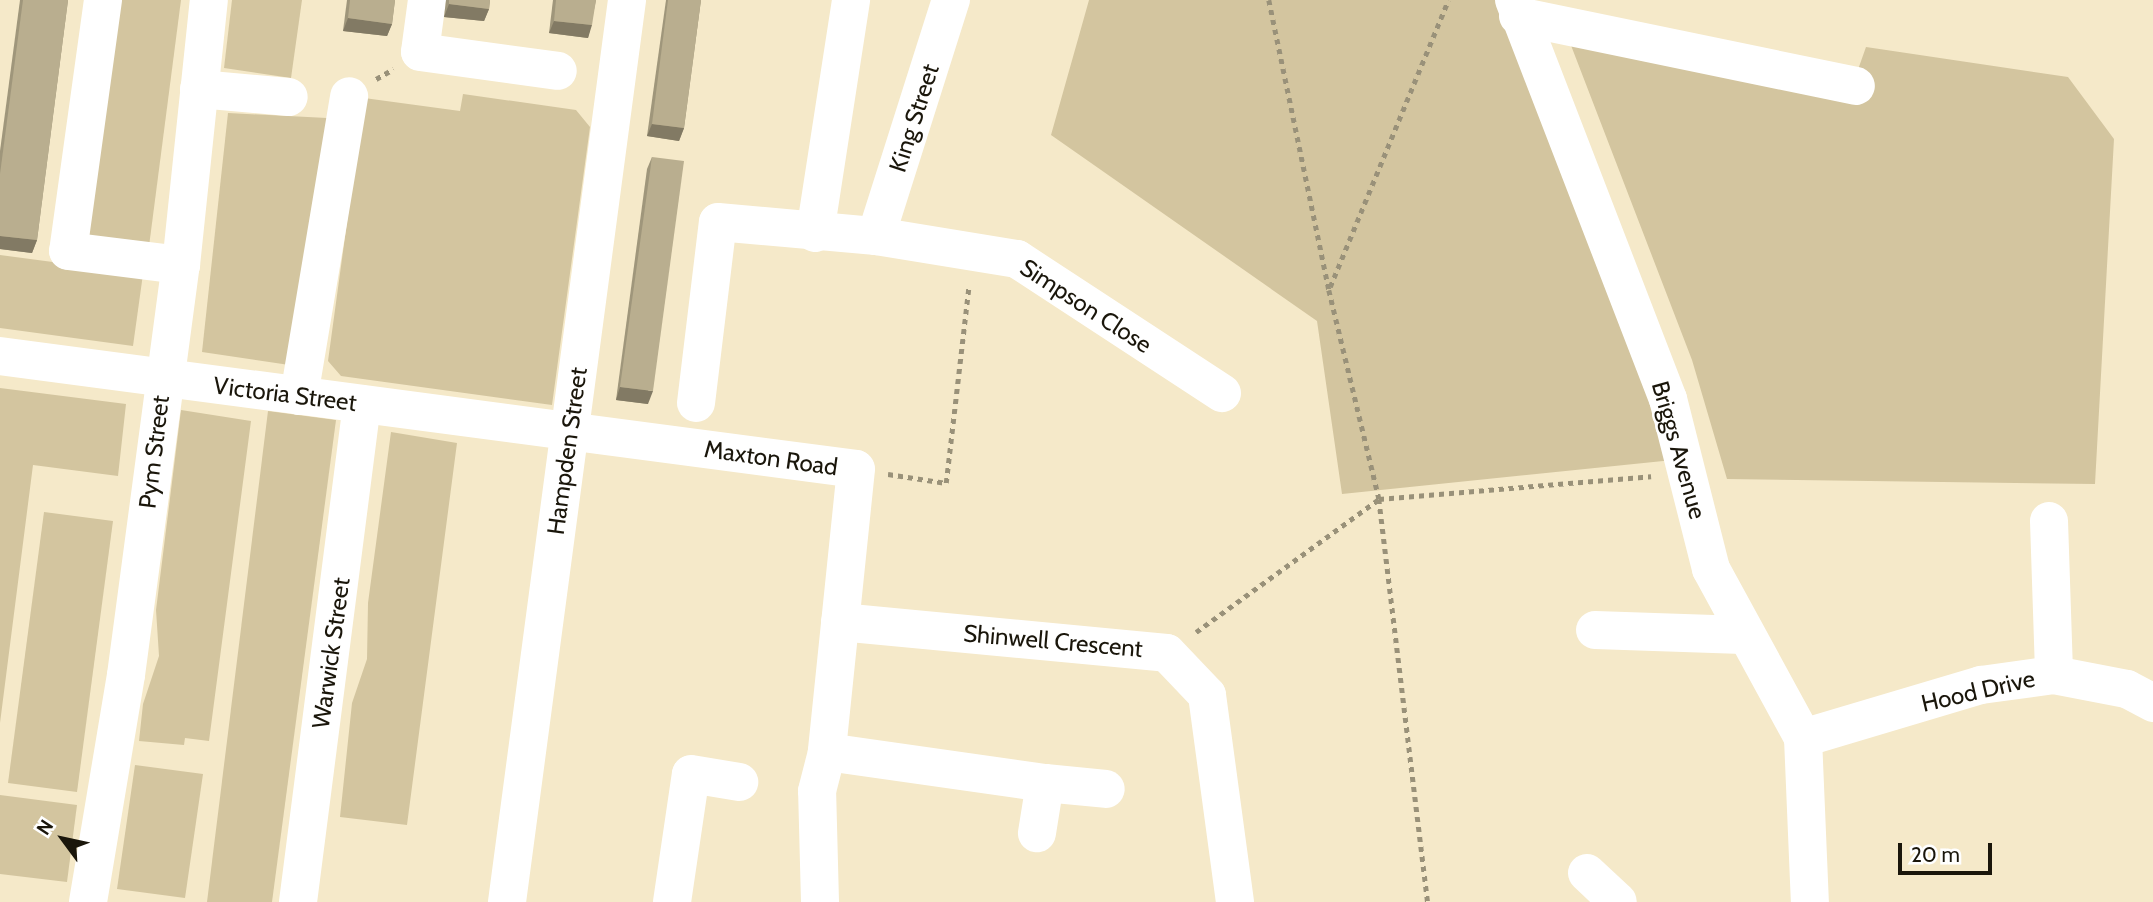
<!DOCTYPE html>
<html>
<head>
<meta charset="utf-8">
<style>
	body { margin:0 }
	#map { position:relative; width:2153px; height:902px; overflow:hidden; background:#f5e9c9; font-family:Cabin,sans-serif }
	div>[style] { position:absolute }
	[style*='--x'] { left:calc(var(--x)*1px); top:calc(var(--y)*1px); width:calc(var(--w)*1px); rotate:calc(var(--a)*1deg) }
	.green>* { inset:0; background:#d3c59f }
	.path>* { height:4.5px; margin-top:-2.25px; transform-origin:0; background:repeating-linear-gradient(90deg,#999179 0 5px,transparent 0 10px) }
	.minor>* { height:38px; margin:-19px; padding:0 19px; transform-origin:19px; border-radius:19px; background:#fff }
	.wall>* { inset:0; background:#9f967b }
	.shaded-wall>* { inset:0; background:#827a64 }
	.building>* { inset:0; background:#b9ae8f }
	span { translate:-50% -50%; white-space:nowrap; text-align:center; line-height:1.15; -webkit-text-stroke:5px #fff; paint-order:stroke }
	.street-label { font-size:24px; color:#1a160b }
	.north { position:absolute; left:28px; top:804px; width:70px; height:70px; -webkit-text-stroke:5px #fff; paint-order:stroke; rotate:303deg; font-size:19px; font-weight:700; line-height:28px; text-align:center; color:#1a160b }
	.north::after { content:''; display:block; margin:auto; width:24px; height:32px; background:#1a160b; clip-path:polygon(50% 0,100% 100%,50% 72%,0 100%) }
	.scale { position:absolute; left:1898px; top:843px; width:94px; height:32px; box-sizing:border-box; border:4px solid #1a160b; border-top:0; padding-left:9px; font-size:21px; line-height:24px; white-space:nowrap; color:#1a160b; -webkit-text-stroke:5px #fff; paint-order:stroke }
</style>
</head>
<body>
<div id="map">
	<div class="green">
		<i style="clip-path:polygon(110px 0,181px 0,148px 254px,80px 245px)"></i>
		<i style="clip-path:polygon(232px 0,302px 0,291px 78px,224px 68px)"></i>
		<i style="clip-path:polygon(1089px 0,1501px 0,1673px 460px,1342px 494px,1317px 321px,1051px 135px)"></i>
		<i style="clip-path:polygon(1567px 35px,1849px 95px,1866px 47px,2068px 77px,2114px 139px,2095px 484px,1727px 479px,1692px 360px)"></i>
		<i style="clip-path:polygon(463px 94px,576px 110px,590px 127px,552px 405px,341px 376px,328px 361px,364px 98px,460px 111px)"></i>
		<i style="clip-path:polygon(228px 113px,327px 118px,296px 366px,202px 352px)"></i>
		<i style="clip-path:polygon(0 255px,143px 274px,133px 346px,0 328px)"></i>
		<i style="clip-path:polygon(0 388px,126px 404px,118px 476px,33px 465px,0 723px)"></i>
		<i style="clip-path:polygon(181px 410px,251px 421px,209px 741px,185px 738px,184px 745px,139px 741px,143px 704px,159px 656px,156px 610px)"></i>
		<i style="clip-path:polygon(268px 411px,336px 420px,272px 902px,207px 902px)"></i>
		<i style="clip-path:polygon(391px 432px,457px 443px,407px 825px,340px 817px,352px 703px,367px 659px,368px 603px)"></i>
		<i style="clip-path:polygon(44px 512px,113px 521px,77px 792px,8px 783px)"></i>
		<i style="clip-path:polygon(135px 765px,203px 774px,185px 898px,117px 889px)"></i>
		<i style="clip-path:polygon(0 795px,77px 805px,67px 882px,0 874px)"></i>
	</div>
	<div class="path">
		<i style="--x:1269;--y:0;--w:296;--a:78.3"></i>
		<i style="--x:1329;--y:290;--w:215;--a:76.5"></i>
		<i style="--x:1379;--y:499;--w:406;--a:83.1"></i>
		<i style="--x:376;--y:79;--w:20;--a:-30"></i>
		<i style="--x:1330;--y:287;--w:310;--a:-67.6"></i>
		<i style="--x:888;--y:474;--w:59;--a:8.8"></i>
		<i style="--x:946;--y:483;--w:199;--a:-83.4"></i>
		<i style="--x:1196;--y:632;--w:226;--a:-36"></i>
		<i style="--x:1379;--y:499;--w:273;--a:-4.8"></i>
	</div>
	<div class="minor">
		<i style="--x:103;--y:0;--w:253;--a:97.9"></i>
		<i style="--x:68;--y:251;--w:114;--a:7.1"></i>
		<i style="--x:427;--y:0;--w:52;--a:97.7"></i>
		<i style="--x:420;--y:52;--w:139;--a:7.8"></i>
		<i style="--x:1514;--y:0;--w:428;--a:68.9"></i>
		<i style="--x:1668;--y:399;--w:175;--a:75.8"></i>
		<i style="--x:1711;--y:569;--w:192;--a:61.4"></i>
		<i style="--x:1803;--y:738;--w:164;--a:87.6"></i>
		<i style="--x:1518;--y:16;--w:345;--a:11.7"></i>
		<i style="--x:199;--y:89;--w:90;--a:5.1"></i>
		<i style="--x:815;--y:233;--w:236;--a:-81.2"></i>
		<i style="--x:876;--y:236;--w:248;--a:-72.4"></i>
		<i style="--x:0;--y:356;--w:863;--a:7.52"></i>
		<i style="--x:856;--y:469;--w:284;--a:95.9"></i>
		<i style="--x:827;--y:752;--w:220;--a:8.1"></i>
		<i style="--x:1045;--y:783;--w:51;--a:99.1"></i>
		<i style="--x:299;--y:396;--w:304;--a:-80.5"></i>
		<i style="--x:696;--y:403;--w:182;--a:-83.1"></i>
		<i style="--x:718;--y:222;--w:159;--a:5.1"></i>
		<i style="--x:876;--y:236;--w:143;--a:9.3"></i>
		<i style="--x:1017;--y:259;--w:245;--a:33.2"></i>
		<i style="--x:2049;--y:521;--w:154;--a:88.1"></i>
		<i style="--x:840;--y:622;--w:328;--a:5.4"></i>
		<i style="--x:1167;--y:653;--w:58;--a:46.4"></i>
		<i style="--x:1207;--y:695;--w:209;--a:82.3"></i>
		<i style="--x:1595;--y:630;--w:148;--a:1.9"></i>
		<i style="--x:1803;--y:738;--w:186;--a:-16.6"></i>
		<i style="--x:1981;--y:685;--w:74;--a:-7.8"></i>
		<i style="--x:2054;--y:675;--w:74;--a:10.9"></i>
		<i style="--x:2127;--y:689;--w:30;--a:28"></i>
		<i style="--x:1045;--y:783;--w:61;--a:5.6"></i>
		<i style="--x:1587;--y:873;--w:42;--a:43.1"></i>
		<i style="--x:88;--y:902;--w:230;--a:-80.5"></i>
		<i style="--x:126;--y:675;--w:414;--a:-82.4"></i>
		<i style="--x:181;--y:265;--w:266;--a:-84"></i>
		<i style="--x:298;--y:902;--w:502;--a:-82.68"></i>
		<i style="--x:507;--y:902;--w:910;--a:-82.42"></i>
		<i style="--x:672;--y:902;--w:129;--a:-81.6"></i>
		<i style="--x:691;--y:774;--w:49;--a:9.5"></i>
		<i style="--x:820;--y:902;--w:111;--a:-91.5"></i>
		<i style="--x:817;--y:791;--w:40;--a:-75.6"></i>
	</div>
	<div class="wall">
		<i style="clip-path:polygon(20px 0,68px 0,37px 240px,32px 253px,0 249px,0 151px)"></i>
		<i style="clip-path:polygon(347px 0,395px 0,392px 24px,387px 36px,343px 31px)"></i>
		<i style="clip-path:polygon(446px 0,490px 0,489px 9px,484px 21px,444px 17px)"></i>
		<i style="clip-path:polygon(553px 0,596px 0,588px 38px,549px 33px)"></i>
		<i style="clip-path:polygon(666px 0,701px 0,684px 128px,679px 141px,647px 136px)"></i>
		<i style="clip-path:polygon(652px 157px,648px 404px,616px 400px,647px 169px)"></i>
	</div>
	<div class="shaded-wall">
		<i style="clip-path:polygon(449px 4px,489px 9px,484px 21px,444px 17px)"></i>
		<i style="clip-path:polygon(348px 18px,392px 24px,387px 36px,343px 31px)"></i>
		<i style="clip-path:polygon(554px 21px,592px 25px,588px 38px,549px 33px)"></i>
		<i style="clip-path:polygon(652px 124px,684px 128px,679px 141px,647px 136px)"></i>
		<i style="clip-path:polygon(0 236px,37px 240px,32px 253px,0 249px)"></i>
		<i style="clip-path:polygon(620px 387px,653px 391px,648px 404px,616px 400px)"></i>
	</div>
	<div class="building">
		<i style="clip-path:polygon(23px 0,68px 0,37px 240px,0 236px,0 174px)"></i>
		<i style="clip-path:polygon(350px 0,395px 0,392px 24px,348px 18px)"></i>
		<i style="clip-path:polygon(449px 0,490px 0,489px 9px,449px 4px)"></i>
		<i style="clip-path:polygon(556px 0,596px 0,592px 25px,554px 21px)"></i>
		<i style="clip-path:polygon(668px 0,701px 0,684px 128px,652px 124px)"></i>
		<i style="clip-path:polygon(652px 157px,684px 161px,653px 391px,620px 387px)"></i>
	</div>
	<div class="street-label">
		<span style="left:914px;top:118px;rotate:-72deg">King Street</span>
		<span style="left:1086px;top:306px;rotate:33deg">Simpson Close</span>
		<span style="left:285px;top:394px;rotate:7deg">Victoria Street</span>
		<span style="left:1679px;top:450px;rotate:74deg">Briggs Avenue</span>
		<span style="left:567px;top:451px;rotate:-82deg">Hampden Street</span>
		<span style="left:154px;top:452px;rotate:-83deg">Pym Street</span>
		<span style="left:771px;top:458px;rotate:8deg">Maxton Road</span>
		<span style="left:1053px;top:641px;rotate:5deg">Shinwell Crescent</span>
		<span style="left:331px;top:653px;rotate:-82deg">Warwick Street</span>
		<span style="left:1978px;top:691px;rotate:-13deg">Hood Drive</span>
	</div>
	<div class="north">N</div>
	<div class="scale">20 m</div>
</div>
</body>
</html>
